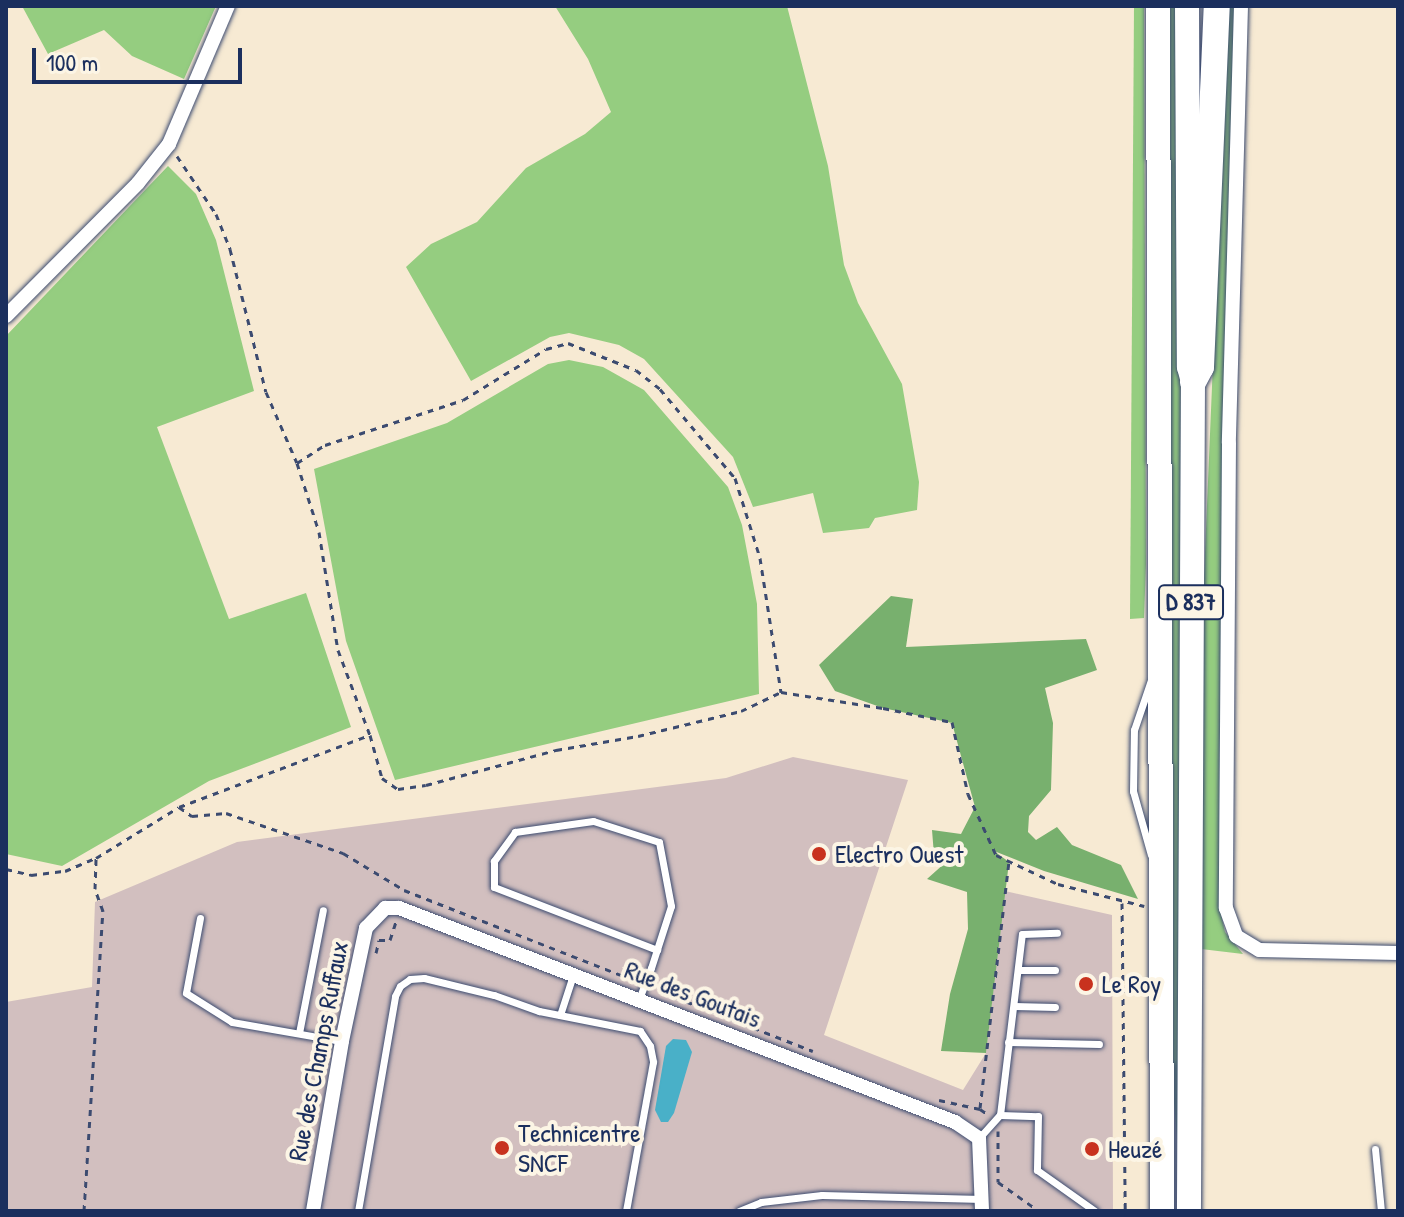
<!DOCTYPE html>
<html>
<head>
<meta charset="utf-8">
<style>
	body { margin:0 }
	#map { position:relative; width:1404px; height:1217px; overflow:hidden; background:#f7ead3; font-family:"Patrick Hand",sans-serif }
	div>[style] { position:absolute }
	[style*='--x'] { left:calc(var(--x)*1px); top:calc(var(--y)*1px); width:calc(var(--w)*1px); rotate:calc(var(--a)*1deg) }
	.industrial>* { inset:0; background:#d2bfbf }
	.green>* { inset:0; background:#95cd80 }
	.forest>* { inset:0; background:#78b06e }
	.water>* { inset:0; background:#49b0c8 }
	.path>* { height:3px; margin-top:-1.5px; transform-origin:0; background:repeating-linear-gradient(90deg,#3c4b70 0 6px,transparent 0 12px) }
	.roads { filter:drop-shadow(0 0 2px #3c4b70) drop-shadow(0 0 2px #3c4b70) }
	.lane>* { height:7px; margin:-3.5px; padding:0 3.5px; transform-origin:3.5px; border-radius:3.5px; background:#fff }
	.street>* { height:14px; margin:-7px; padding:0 7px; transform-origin:7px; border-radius:7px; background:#fff }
	.primary>* { height:24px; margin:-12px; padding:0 12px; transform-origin:12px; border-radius:12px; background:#fff }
	.highway>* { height:26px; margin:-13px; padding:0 13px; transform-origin:13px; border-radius:13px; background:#fff }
	.dots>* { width:22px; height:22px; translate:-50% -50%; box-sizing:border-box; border:4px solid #fcf5e5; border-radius:50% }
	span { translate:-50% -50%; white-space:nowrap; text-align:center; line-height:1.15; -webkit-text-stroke:8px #fcf5e5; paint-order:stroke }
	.shield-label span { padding:2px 6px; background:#fcf5e5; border:2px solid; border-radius:6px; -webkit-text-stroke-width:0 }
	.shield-label { font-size:24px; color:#1b2f5e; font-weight:700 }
	.poi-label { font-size:26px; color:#1b2f5e }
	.left { translate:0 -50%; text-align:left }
	.street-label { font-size:26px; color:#1b2f5e }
	.frame { position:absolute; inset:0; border:8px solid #1b2f5e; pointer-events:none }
	.scale { position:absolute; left:32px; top:48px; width:210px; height:36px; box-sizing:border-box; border:4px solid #1b2f5e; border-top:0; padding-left:10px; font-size:24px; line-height:28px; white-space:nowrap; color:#1b2f5e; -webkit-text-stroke:6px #fcf5e5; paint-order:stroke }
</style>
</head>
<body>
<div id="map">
	<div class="industrial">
		<i style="clip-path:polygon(793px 757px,908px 780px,824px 1035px,963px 1090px,986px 1053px,1005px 891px,1112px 915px,1113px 1211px,6px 1211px,6px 1002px,92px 987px,95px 902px,237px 842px,726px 778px)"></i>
	</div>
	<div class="green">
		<i style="clip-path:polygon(22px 6px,216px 6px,184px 79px,132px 56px,104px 30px,48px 54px)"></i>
		<i style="clip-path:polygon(555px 6px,787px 6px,828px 166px,844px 265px,858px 303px,902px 384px,919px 482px,917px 510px,875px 518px,869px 528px,823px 533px,813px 493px,753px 507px,733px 457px,644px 359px,619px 345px,569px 333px,550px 337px,471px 381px,406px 267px,431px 244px,477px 222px,526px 168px,585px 134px,611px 112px,588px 59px)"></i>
		<i style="clip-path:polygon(1134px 6px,1144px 6px,1146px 564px,1144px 618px,1130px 619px)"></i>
		<i style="clip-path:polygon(1167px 6px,1180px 6px,1182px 1195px,1171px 1068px)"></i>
		<i style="clip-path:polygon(1228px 6px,1237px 6px,1223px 527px,1219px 904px,1225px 932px,1243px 954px,1201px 949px,1201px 648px)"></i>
		<i style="clip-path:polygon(168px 166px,196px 194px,216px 240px,254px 391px,157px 427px,229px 619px,306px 593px,351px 727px,209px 781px,62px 866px,6px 854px,6px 336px)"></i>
		<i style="clip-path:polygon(569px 360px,603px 367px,644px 390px,728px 487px,742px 525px,757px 604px,759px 694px,395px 780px,346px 641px,314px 469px,447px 423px,548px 364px)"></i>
	</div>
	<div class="forest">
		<i style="clip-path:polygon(891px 596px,913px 599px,906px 647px,1086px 639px,1097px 670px,1045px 688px,1053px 723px,1051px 790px,1029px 816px,1028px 832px,1036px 840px,1057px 827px,1072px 845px,1121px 865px,1138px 899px,1044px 871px,994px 851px,1009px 862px,986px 1053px,941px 1051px,950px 994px,968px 929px,967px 892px,927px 879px,955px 854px,934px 855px,932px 830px,961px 834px,975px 807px,952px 723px,883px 708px,835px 691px,819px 665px)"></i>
	</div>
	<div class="water">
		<i style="clip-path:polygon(673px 1039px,686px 1040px,692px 1052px,674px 1113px,668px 1122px,661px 1122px,655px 1110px,666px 1046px)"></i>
	</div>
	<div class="path">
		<i style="--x:177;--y:156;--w:70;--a:56.1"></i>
		<i style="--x:216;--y:214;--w:38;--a:68"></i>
		<i style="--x:230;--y:249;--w:147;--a:75.9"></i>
		<i style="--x:266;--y:392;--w:77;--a:66.4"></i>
		<i style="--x:297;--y:463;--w:72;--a:72.3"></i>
		<i style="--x:319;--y:532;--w:120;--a:80.9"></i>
		<i style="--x:338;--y:650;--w:91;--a:69.4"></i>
		<i style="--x:370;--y:735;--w:45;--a:74.4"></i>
		<i style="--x:382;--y:778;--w:19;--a:35"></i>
		<i style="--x:398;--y:789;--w:28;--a:-8"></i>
		<i style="--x:426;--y:785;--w:135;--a:-15.1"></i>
		<i style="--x:556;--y:750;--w:83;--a:-9.7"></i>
		<i style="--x:638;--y:736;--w:106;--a:-13.6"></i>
		<i style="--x:741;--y:711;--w:44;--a:-25.4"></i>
		<i style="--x:781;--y:692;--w:103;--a:8.9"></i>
		<i style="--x:883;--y:708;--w:70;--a:11.5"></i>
		<i style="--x:952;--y:722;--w:74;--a:77.5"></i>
		<i style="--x:968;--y:794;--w:67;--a:65.3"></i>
		<i style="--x:996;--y:855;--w:68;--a:25.1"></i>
		<i style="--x:1058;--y:884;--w:89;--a:14.3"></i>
		<i style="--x:297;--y:463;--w:33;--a:-33"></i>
		<i style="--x:325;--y:445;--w:145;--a:-18.1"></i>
		<i style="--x:463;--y:400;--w:97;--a:-31.6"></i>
		<i style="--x:546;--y:349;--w:23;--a:-15"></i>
		<i style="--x:568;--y:343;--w:73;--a:21.7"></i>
		<i style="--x:636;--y:370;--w:31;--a:38"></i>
		<i style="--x:660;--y:389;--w:116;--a:49.9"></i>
		<i style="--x:735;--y:478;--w:84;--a:72.6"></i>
		<i style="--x:760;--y:558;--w:136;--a:81.1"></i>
		<i style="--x:179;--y:807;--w:16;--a:35"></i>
		<i style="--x:192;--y:816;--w:34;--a:-5"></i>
		<i style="--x:226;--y:813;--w:124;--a:18.9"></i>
		<i style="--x:343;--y:853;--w:71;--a:31.2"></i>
		<i style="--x:404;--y:890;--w:247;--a:21.4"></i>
		<i style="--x:6;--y:869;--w:26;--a:13"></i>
		<i style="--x:31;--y:875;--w:34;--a:-7"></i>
		<i style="--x:65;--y:871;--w:34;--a:-23"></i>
		<i style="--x:96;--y:858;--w:97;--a:-31.6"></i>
		<i style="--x:179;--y:807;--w:204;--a:-20.7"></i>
		<i style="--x:1122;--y:903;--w:308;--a:89.4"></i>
		<i style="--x:376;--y:953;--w:13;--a:-77"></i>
		<i style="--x:379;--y:940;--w:11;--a:0"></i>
		<i style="--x:390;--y:940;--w:20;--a:-72"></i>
		<i style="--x:675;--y:997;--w:148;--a:21.4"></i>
		<i style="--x:939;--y:1100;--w:42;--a:12.4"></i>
		<i style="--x:980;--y:1109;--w:11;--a:34"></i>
		<i style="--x:980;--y:1108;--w:248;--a:-83.3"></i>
		<i style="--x:998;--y:1131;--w:51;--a:90"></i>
		<i style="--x:998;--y:1182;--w:50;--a:35.3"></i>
		<i style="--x:84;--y:1211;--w:301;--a:-86.4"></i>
		<i style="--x:103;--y:911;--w:23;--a:-110"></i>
		<i style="--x:95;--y:889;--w:31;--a:-88"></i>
	</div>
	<div class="roads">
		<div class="lane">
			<i style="--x:1151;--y:855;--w:66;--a:-105.7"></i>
			<i style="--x:1133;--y:791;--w:61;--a:-89.1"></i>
			<i style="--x:1134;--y:730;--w:56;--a:-71.2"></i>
			<i style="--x:200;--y:918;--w:76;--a:100.6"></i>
			<i style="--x:186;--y:993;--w:54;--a:32.2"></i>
			<i style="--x:232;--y:1022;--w:111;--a:9.9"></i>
			<i style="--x:1018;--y:970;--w:37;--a:0"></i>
			<i style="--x:639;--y:999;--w:33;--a:-69"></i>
			<i style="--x:651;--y:968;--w:65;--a:-72.1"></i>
			<i style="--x:671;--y:906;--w:65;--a:-100.6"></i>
			<i style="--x:659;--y:842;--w:69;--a:-162.3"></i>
			<i style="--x:593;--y:821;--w:79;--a:172"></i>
			<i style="--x:515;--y:832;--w:36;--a:126"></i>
			<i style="--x:494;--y:861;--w:26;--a:90"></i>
			<i style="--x:494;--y:887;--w:175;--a:21.1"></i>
			<i style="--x:1014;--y:1006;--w:41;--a:1.4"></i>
			<i style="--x:560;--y:1015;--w:42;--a:-72"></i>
			<i style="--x:299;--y:1033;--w:125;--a:-79"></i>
			<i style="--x:1008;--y:1042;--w:91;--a:1.3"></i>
			<i style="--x:1000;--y:1115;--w:182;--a:-83.1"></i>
			<i style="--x:1022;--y:934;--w:35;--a:-2"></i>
			<i style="--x:979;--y:1138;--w:31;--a:-48"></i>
			<i style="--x:1000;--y:1115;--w:38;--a:2"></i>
			<i style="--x:1038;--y:1116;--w:54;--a:91.1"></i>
			<i style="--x:1037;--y:1170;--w:71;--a:35.3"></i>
			<i style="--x:1375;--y:1149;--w:62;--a:84.5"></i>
			<i style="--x:358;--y:1211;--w:218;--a:-80.2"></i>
			<i style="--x:395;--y:996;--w:11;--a:-63"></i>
			<i style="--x:400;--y:986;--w:12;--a:-35"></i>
			<i style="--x:410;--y:979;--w:14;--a:-4"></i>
			<i style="--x:424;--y:978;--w:72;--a:13.7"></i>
			<i style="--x:494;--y:995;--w:48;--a:19.6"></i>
			<i style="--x:539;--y:1011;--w:103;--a:11.2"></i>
			<i style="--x:640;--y:1031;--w:18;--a:56"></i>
			<i style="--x:650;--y:1046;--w:16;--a:79"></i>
			<i style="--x:653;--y:1062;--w:151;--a:100.3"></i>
			<i style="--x:739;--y:1211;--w:24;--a:-22"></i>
			<i style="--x:761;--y:1202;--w:61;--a:-6.5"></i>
			<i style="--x:822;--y:1195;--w:160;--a:1.4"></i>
		</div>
		<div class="street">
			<i style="--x:1241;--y:6;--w:437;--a:91.6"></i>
			<i style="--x:1229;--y:443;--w:465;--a:90.4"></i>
			<i style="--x:1226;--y:908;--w:30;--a:70"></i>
			<i style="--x:1236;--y:936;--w:27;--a:31"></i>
			<i style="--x:1259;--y:950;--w:139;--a:1.2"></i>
			<i style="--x:6;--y:316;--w:187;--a:-45.2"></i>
			<i style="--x:138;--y:183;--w:50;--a:-51.5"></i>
			<i style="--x:169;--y:144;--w:150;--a:-66.9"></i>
			<i style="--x:313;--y:1211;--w:172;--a:-80.3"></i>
			<i style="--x:342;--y:1041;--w:116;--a:-78"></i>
			<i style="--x:366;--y:928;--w:28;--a:-46"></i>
			<i style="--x:385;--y:908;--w:14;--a:0"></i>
			<i style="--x:399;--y:908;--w:596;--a:21.05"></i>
			<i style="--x:955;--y:1122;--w:29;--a:34"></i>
			<i style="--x:979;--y:1138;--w:73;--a:87.6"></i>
		</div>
		<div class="primary">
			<i style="--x:1158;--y:6;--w:1205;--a:89.81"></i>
			<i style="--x:1187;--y:6;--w:361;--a:89.7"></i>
			<i style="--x:1189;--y:367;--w:16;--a:75"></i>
			<i style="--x:1193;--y:382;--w:829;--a:90.28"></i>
		</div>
		<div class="highway">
			<i style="--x:1193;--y:382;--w:17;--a:-62"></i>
			<i style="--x:1201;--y:367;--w:361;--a:-87.5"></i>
		</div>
	</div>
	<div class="dots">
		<i style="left:819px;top:854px;background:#c8321e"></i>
		<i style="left:1086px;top:984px;background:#c8321e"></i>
		<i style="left:502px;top:1148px;background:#c8321e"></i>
		<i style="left:1092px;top:1149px;background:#c8321e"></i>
	</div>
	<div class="shield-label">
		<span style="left:1191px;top:602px">D 837</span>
	</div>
	<div class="poi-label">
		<span class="left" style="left:835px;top:854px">Electro Ouest</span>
		<span class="left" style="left:1102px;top:984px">Le Roy</span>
		<span class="left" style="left:518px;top:1148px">Technicentre<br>SNCF</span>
		<span class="left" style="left:1108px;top:1149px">Heuzé</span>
	</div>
	<div class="street-label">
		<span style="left:693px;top:994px;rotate:21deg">Rue des Goutais</span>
		<span style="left:318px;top:1051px;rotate:-79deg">Rue des Champs Ruffaux</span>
	</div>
	<div class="frame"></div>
	<div class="scale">100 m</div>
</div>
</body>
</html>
